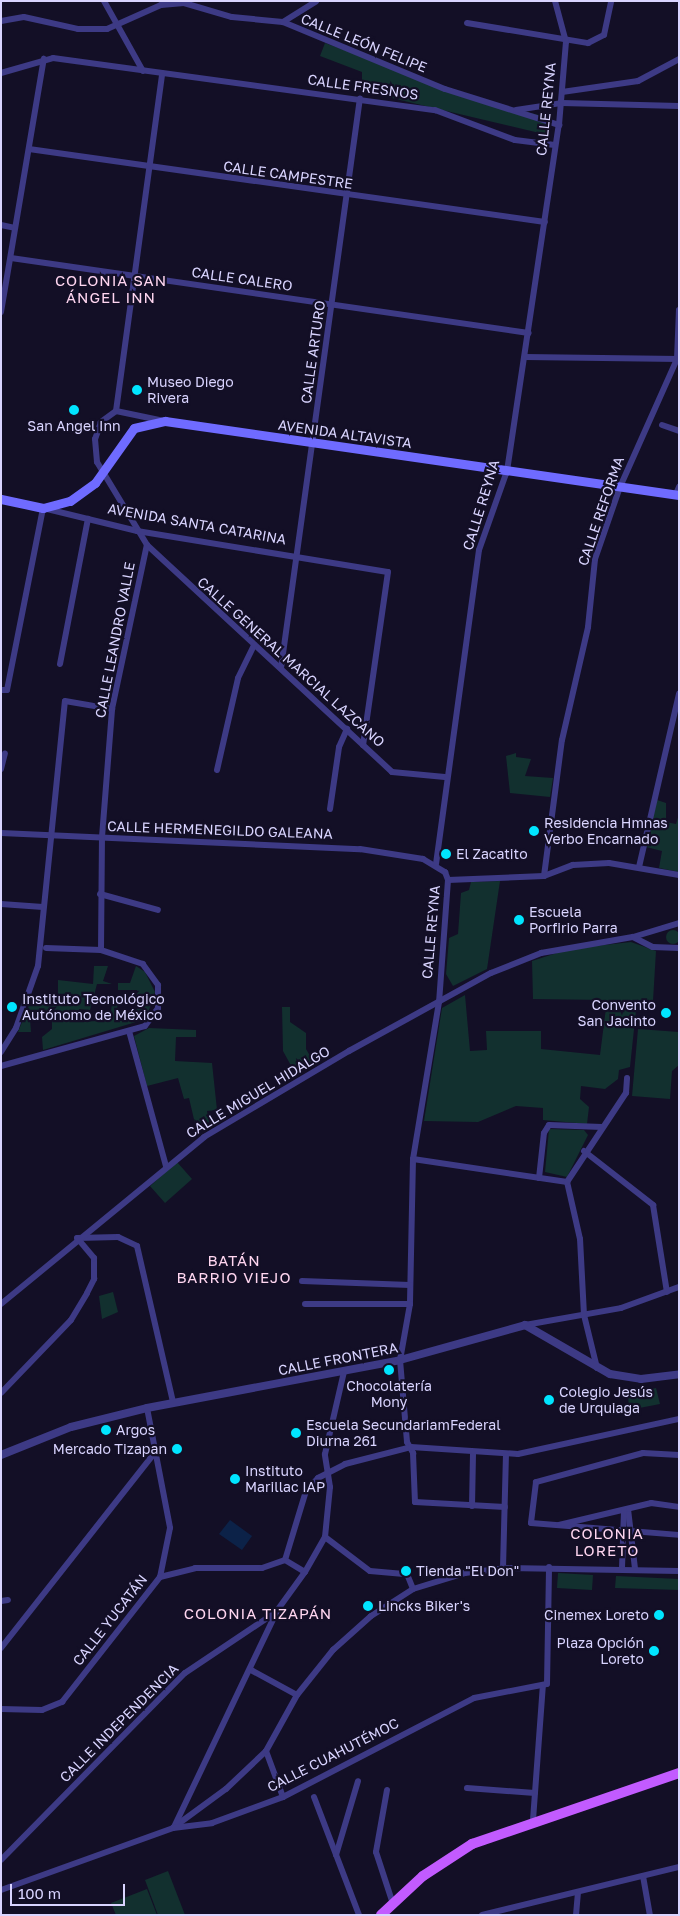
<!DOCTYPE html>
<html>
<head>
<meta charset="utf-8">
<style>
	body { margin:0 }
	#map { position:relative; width:680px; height:1916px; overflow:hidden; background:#130f26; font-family:"Golos Text",sans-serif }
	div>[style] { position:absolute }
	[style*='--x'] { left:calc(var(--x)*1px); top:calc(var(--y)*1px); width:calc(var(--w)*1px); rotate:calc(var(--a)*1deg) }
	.green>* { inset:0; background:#12302f }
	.round { border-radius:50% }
	.water>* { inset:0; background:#0c2248 }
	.minor>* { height:6px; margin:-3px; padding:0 3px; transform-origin:3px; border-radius:3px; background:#3d3a85 }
	.tertiary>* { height:8px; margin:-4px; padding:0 4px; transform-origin:4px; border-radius:4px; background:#3d3a85 }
	.secondary>* { height:9px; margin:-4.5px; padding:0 4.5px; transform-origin:4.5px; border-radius:4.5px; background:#6f6bff }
	.primary>* { height:10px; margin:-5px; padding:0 5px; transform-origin:5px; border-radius:5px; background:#c25bff }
	.dots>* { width:14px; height:14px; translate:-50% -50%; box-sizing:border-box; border:2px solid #130f26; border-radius:50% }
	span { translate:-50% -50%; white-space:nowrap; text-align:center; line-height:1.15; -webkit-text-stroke:4.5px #130f26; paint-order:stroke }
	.street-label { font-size:14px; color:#d9d4ff }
	.poi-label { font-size:14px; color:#d9d4ff }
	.left { translate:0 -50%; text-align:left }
	.right { translate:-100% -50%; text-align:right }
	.neighbourhood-label { font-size:15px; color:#ffd6f0; letter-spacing:1px }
	.frame { position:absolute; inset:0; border:2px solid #d9d4ff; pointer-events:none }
	.scale { position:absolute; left:10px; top:1884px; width:115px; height:22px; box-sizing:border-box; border:2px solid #d9d4ff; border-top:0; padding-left:6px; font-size:15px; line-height:18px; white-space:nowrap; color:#d9d4ff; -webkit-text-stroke:4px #130f26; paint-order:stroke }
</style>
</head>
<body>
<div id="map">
	<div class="green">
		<i style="clip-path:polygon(325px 43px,488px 103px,552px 118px,548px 135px,362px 91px,362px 72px,320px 56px)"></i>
		<i style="clip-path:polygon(516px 753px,516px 757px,531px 759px,525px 776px,553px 778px,550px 797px,510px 793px,506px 756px)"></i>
		<i style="clip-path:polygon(657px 800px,666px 803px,666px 822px,676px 824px,679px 814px,679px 872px,659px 868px,662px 851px,646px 847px)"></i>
		<i style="clip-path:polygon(500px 881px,487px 969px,453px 986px,446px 974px,449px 938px,458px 934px,461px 893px,469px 890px,471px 882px)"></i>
		<i class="round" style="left:666px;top:930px;width:14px;height:14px"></i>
		<i style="clip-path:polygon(631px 942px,656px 951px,653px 1001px,637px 1001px,630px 1067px,619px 1070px,618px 1079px,605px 1089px,581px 1086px,580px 1099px,589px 1107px,587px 1124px,543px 1120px,543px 1108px,516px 1106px,478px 1122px,424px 1121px,442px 1008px,465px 995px,470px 1051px,487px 1050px,486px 1031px,541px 1031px,541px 1049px,600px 1055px,607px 1000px,533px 999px,532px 961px,569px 949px)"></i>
		<i style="clip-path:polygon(94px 966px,108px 966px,103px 981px,112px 984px,97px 984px,90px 1010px,79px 1009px,79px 1022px,97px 1021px,97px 1014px,111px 1013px,112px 1000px,117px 1000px,118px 1021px,136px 1021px,137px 990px,118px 990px,118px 983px,130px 983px,136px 966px,145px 972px,155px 992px,146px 1019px,43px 1050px,42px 1037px,52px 1029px,52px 1018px,30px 1019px,31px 1032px,18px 1032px,31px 1000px,58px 1001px,58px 980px,93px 984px)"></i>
		<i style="clip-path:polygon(282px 1007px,290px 1007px,290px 1022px,306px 1033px,306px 1049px,313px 1061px,294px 1071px,283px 1051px)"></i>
		<i style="clip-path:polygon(149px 1028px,196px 1030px,196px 1037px,176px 1037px,175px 1061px,212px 1063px,217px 1110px,207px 1111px,209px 1122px,202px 1127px,196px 1128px,189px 1098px,184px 1099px,178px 1078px,147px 1086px,134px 1036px)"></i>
		<i style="clip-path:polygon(638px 1029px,679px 1032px,679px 1065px,672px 1071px,670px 1099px,632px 1096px)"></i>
		<i style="clip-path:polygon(549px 1129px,584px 1130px,588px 1135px,567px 1177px,545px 1172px)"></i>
		<i style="clip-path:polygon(177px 1162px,192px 1179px,165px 1203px,150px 1186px)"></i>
		<i style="clip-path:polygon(113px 1292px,118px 1312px,102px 1319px,99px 1296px)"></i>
		<i style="clip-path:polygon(656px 1388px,660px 1404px,629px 1410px,628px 1394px)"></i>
		<i style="clip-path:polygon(558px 1573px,593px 1575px,592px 1590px,557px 1588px)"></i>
		<i style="clip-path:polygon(616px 1576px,679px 1579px,679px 1590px,615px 1588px)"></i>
		<i style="clip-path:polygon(168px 1871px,185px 1915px,158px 1915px,145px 1880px)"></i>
		<i style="clip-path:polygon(147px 1889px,157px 1915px,116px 1915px,111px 1903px)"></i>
	</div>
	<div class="water">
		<i style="clip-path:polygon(230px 1520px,252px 1536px,242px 1550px,219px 1534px)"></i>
	</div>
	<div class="minor">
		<i style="--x:104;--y:1;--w:80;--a:60.9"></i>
		<i style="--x:1;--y:21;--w:23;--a:-10"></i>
		<i style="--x:24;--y:17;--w:55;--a:12.5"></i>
		<i style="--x:78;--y:29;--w:29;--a:0"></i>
		<i style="--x:107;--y:29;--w:59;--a:-24"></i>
		<i style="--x:161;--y:5;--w:23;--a:-5"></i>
		<i style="--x:184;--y:3;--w:50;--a:16.3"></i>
		<i style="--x:232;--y:17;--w:51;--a:5.6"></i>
		<i style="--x:283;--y:22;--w:175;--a:22.5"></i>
		<i style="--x:445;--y:89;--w:120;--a:17.5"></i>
		<i style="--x:283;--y:22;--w:39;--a:-32"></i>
		<i style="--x:467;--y:23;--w:123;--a:9.4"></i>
		<i style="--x:588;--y:43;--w:18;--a:-27"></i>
		<i style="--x:604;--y:35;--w:35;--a:-78"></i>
		<i style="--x:1;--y:73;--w:54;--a:-16.1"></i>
		<i style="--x:53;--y:58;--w:386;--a:7.8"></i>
		<i style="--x:435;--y:110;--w:85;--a:20.6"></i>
		<i style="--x:515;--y:140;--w:40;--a:7.1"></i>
		<i style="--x:562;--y:92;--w:77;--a:-8.2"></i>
		<i style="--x:638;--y:81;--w:47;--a:-28.2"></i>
		<i style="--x:516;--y:110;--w:47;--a:-8.7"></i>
		<i style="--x:562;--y:103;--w:117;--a:1.5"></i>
		<i style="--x:29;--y:149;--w:521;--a:8.05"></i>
		<i style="--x:1;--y:225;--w:14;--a:12"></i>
		<i style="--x:11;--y:258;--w:523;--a:8.24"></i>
		<i style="--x:1;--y:312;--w:257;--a:-80.4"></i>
		<i style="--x:525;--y:357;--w:154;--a:0.7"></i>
		<i style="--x:116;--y:411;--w:341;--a:-82.2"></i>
		<i style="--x:164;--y:421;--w:49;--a:-168.2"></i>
		<i style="--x:116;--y:411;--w:19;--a:144"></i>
		<i style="--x:101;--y:422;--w:18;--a:109"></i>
		<i style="--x:95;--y:439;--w:23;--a:85"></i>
		<i style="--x:97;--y:462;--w:97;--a:58.9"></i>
		<i style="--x:147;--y:545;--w:334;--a:42.8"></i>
		<i style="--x:392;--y:772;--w:53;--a:5.4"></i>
		<i style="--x:662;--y:425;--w:18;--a:19"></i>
		<i style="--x:676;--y:494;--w:8;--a:-67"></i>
		<i style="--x:60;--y:664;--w:148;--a:-79.1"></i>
		<i style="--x:281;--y:668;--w:575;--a:-82.11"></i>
		<i style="--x:1;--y:690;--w:6;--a:0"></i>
		<i style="--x:7;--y:690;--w:186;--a:-78.8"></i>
		<i style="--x:43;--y:508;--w:97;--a:13.7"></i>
		<i style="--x:137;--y:531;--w:254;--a:9.3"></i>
		<i style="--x:388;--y:572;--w:175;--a:98.2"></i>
		<i style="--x:1;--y:769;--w:16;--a:-76"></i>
		<i style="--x:217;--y:770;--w:94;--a:-77.1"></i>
		<i style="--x:238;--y:678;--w:37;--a:-64"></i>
		<i style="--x:330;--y:809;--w:63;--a:-81.7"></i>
		<i style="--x:339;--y:747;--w:20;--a:-66"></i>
		<i style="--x:1;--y:833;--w:359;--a:2.6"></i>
		<i style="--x:360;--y:849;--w:64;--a:9"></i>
		<i style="--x:423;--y:859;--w:26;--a:31"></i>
		<i style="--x:445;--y:872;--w:9;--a:69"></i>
		<i style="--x:448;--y:880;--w:122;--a:94.2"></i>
		<i style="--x:439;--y:1002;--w:159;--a:99.4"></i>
		<i style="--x:413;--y:1159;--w:145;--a:91.2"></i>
		<i style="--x:410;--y:1304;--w:57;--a:100.1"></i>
		<i style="--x:400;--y:1360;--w:82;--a:85.1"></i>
		<i style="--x:407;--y:1442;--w:13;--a:61"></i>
		<i style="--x:413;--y:1453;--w:49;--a:87.7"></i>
		<i style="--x:415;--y:1502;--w:90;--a:3.2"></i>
		<i style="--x:436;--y:864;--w:317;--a:-82.2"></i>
		<i style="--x:479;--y:550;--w:84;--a:-70.5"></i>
		<i style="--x:507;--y:471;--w:350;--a:-81.5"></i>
		<i style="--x:559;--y:125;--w:83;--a:-85.2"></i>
		<i style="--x:566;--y:42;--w:42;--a:-105"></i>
		<i style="--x:639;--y:867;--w:178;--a:-77"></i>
		<i style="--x:544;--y:876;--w:137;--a:-82.5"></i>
		<i style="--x:562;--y:740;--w:116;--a:-77"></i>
		<i style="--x:588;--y:627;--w:68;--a:-84.1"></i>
		<i style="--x:595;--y:559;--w:76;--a:-70.9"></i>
		<i style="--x:620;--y:487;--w:140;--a:-66"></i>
		<i style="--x:677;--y:359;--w:49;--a:-87.7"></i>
		<i style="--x:448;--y:880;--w:96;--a:-2.4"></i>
		<i style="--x:544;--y:876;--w:31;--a:-21"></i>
		<i style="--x:573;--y:865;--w:36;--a:-3"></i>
		<i style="--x:609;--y:863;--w:71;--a:9.7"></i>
		<i style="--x:100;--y:894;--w:60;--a:15.4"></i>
		<i style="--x:1;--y:904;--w:42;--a:4.1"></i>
		<i style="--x:633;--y:937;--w:22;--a:27"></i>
		<i style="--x:653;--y:947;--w:26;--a:2"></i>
		<i style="--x:101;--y:950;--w:113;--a:-89.5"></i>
		<i style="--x:102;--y:837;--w:128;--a:-85.5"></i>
		<i style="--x:112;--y:709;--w:168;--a:-78"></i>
		<i style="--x:129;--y:1031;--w:140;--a:74.7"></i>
		<i style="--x:1;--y:1052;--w:28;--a:-58"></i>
		<i style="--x:16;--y:1028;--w:66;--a:-70.5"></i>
		<i style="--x:38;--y:966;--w:266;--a:-84.2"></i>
		<i style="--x:65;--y:701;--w:48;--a:9.7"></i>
		<i style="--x:1;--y:1066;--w:149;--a:-15.5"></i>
		<i style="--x:145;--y:1026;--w:22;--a:-54"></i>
		<i style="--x:158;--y:1008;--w:23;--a:-90"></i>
		<i style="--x:158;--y:985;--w:26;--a:-126"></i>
		<i style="--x:143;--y:964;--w:44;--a:-161.6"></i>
		<i style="--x:101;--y:950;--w:55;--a:-177.9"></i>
		<i style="--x:584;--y:1151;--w:88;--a:38"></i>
		<i style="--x:653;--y:1205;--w:88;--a:80.9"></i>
		<i style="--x:413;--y:1159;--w:156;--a:8.5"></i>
		<i style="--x:539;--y:1178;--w:45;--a:-83.7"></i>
		<i style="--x:544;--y:1133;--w:9;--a:-58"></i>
		<i style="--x:549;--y:1125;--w:53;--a:2.2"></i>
		<i style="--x:77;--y:1238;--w:41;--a:-1.4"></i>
		<i style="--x:118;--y:1237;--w:21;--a:25"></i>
		<i style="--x:137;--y:1246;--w:160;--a:77"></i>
		<i style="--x:302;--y:1281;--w:108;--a:2.1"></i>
		<i style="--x:1;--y:1304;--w:263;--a:-39.4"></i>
		<i style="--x:204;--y:1137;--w:169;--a:-30.7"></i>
		<i style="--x:349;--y:1051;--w:162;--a:-28.8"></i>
		<i style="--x:491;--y:973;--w:54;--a:-21.8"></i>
		<i style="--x:541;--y:953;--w:93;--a:-9.9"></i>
		<i style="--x:633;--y:937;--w:48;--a:-16.9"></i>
		<i style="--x:305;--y:1304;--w:105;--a:0"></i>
		<i style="--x:525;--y:1325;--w:97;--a:-10"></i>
		<i style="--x:621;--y:1308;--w:62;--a:-19.9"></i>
		<i style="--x:597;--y:1368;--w:55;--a:-103.8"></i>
		<i style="--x:584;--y:1315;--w:76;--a:-93"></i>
		<i style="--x:580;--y:1239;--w:58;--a:-102.8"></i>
		<i style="--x:567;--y:1182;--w:107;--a:-56.5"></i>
		<i style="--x:626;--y:1093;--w:15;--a:-86"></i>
		<i style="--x:1;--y:1393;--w:101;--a:-46.2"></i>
		<i style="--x:71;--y:1320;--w:31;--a:-59"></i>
		<i style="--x:87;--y:1293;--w:16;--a:-63"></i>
		<i style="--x:94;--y:1279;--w:21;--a:-90"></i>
		<i style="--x:94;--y:1258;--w:26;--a:-130"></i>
		<i style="--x:147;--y:1408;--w:122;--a:79.1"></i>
		<i style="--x:170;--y:1528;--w:50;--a:101.5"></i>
		<i style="--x:679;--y:1455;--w:36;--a:-177"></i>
		<i style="--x:643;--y:1453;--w:111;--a:164.8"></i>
		<i style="--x:536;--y:1482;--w:41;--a:97"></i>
		<i style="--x:531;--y:1523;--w:148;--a:4.6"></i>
		<i style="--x:472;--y:1506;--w:52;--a:-88.9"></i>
		<i style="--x:628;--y:1509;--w:60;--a:83.3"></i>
		<i style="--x:559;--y:1525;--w:95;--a:-13.4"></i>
		<i style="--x:651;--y:1503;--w:28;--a:8"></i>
		<i style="--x:325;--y:1537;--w:56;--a:37.1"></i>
		<i style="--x:370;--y:1571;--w:37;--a:5"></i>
		<i style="--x:407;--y:1574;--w:16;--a:68"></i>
		<i style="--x:285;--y:1560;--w:72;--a:-73.1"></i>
		<i style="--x:306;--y:1491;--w:18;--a:-47"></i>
		<i style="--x:318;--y:1478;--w:30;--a:-27"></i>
		<i style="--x:345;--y:1464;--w:68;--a:-14.4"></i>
		<i style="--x:411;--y:1447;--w:107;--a:3.7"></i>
		<i style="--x:518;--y:1454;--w:165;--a:-12.3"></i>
		<i style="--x:285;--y:1560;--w:23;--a:31"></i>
		<i style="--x:503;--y:1568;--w:112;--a:-88.5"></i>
		<i style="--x:622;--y:1568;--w:58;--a:-88"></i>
		<i style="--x:1;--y:1601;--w:7;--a:-8"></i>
		<i style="--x:1;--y:1648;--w:249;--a:-51.8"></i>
		<i style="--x:251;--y:1670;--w:52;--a:28.5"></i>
		<i style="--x:1;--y:1709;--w:41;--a:1.4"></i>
		<i style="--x:42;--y:1710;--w:22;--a:-22"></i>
		<i style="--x:62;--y:1702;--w:159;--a:-51.9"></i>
		<i style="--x:160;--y:1577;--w:36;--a:-14"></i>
		<i style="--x:195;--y:1568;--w:67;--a:0"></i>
		<i style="--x:262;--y:1568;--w:24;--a:-19"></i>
		<i style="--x:266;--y:1751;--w:49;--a:69.7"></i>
		<i style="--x:467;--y:1788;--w:68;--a:4.2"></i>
		<i style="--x:387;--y:1790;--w:63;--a:100.1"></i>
		<i style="--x:376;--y:1852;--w:52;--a:71.9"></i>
		<i style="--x:314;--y:1797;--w:126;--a:69.1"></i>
		<i style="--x:533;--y:1820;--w:135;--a:-85.8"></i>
		<i style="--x:174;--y:1827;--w:64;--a:-36.2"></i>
		<i style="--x:226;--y:1789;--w:55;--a:-43.5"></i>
		<i style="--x:266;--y:1751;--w:64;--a:-61"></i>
		<i style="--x:297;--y:1695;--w:58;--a:-51.3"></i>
		<i style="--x:333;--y:1650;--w:51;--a:-41.8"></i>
		<i style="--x:371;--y:1616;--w:50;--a:-32.7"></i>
		<i style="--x:413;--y:1589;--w:54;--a:-17.1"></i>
		<i style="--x:465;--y:1573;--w:38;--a:-7"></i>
		<i style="--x:503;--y:1568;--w:176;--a:1"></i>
		<i style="--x:174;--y:1827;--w:237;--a:-64.5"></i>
		<i style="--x:336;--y:1855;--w:77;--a:-73.4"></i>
		<i style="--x:1;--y:1860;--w:262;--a:-45.5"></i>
		<i style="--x:185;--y:1673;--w:110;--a:-33.8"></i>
		<i style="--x:276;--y:1612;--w:49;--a:-54.1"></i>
		<i style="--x:305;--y:1572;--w:40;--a:-60.3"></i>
		<i style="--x:325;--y:1537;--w:50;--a:-84.3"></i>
		<i style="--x:330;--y:1487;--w:33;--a:-99"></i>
		<i style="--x:325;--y:1454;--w:84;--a:-77"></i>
		<i style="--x:643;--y:1876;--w:40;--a:80"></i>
		<i style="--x:1;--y:1890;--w:183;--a:-19.8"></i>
		<i style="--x:173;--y:1828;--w:39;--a:-7"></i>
		<i style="--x:212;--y:1823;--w:76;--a:-20.1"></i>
		<i style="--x:283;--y:1797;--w:215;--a:-27.4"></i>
		<i style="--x:474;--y:1698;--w:74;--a:-10.9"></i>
		<i style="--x:547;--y:1684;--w:117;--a:-89"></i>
		<i style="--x:482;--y:1915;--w:203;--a:-13.7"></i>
		<i style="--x:576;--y:1915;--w:23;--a:-85"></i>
	</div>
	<div class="tertiary">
		<i style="--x:1;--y:1455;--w:75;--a:-21.8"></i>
		<i style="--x:71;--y:1427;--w:78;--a:-14"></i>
		<i style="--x:147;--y:1408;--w:258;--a:-10.7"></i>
		<i style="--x:400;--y:1360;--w:130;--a:-15.6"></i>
		<i style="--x:525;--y:1325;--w:98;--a:30"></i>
		<i style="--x:610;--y:1374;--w:31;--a:9"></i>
		<i style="--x:641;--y:1379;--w:38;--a:-7"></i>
	</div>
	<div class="secondary">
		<i style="--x:1;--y:499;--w:43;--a:12.1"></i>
		<i style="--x:43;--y:508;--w:28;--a:-15"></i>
		<i style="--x:70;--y:501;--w:31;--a:-36"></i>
		<i style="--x:95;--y:483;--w:67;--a:-54.7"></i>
		<i style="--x:134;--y:428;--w:32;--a:-13"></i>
		<i style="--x:165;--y:421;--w:519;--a:8.19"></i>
	</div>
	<div class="primary">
		<i style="--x:381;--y:1915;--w:57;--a:-42.9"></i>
		<i style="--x:423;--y:1876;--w:59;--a:-33.1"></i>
		<i style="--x:472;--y:1844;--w:219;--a:-18.9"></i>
	</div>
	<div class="dots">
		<i style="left:137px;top:390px;background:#00e5ff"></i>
		<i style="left:74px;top:410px;background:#00e5ff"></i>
		<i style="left:534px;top:831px;background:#00e5ff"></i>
		<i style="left:446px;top:854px;background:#00e5ff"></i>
		<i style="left:519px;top:920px;background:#00e5ff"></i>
		<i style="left:12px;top:1007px;background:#00e5ff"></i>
		<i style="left:666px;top:1013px;background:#00e5ff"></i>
		<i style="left:389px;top:1370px;background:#00e5ff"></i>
		<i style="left:549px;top:1400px;background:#00e5ff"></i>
		<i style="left:106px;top:1430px;background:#00e5ff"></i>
		<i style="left:296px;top:1433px;background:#00e5ff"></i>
		<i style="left:177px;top:1449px;background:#00e5ff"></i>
		<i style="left:235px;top:1479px;background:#00e5ff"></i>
		<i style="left:406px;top:1571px;background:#00e5ff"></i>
		<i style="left:368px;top:1606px;background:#00e5ff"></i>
		<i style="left:659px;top:1615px;background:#00e5ff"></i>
		<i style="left:654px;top:1651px;background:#00e5ff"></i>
	</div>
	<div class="street-label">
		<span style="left:364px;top:43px;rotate:22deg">CALLE LEÓN FELIPE</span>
		<span style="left:363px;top:87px;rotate:8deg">CALLE FRESNOS</span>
		<span style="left:546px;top:109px;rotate:-84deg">CALLE REYNA</span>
		<span style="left:288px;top:175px;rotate:8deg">CALLE CAMPESTRE</span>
		<span style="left:242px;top:279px;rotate:8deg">CALLE CALERO</span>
		<span style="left:313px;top:352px;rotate:-82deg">CALLE ARTURO</span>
		<span style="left:345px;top:434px;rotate:8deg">AVENIDA ALTAVISTA</span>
		<span style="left:481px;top:505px;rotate:-73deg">CALLE REYNA</span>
		<span style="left:601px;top:511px;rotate:-71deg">CALLE REFORMA</span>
		<span style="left:197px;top:524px;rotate:10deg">AVENIDA SANTA CATARINA</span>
		<span style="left:115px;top:640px;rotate:-79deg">CALLE LEANDRO VALLE</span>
		<span style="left:291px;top:662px;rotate:42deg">CALLE GENERAL MARCIAL LAZCANO</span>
		<span style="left:220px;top:830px;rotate:2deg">CALLE HERMENEGILDO GALEANA</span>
		<span style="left:431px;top:932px;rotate:-85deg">CALLE REYNA</span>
		<span style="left:258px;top:1092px;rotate:-31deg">CALLE MIGUEL HIDALGO</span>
		<span style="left:338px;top:1359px;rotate:-11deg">CALLE FRONTERA</span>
		<span style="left:110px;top:1620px;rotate:-52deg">CALLE YUCATÁN</span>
		<span style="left:119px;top:1723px;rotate:-45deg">CALLE INDEPENDENCIA</span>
		<span style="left:333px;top:1755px;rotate:-27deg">CALLE CUAHUTÉMOC</span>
	</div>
	<div class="poi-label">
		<span class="left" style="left:147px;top:390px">Museo Diego<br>Rivera</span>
		<span style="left:74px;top:426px">San Angel Inn</span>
		<span class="left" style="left:544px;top:831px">Residencia Hmnas<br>Verbo Encarnado</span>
		<span class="left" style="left:456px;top:854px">El Zacatito</span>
		<span class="left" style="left:529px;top:920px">Escuela<br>Porfirio Parra</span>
		<span class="left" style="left:22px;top:1007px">Instituto Tecnológico<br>Autónomo de México</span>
		<span class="right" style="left:656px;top:1013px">Convento<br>San Jacinto</span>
		<span style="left:389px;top:1394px">Chocolatería<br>Mony</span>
		<span class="left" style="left:559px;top:1400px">Colegio Jesús<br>de Urquiaga</span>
		<span class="left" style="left:306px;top:1433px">Escuela SecundariamFederal<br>Diurna 261</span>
		<span class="left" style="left:116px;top:1430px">Argos</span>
		<span class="right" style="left:167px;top:1449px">Mercado Tizapan</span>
		<span class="left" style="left:245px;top:1479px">Instituto<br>Marillac IAP</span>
		<span class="left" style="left:416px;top:1571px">Tienda "El Don"</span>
		<span class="left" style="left:378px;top:1606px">Lincks Biker's</span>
		<span class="right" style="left:649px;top:1615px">Cinemex Loreto</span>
		<span class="right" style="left:644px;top:1651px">Plaza Opción<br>Loreto</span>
	</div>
	<div class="neighbourhood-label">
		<span style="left:111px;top:289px">COLONIA SAN<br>ÁNGEL INN</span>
		<span style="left:234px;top:1269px">BATÁN<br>BARRIO VIEJO</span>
		<span style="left:607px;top:1542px">COLONIA<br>LORETO</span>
		<span style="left:258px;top:1614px">COLONIA TIZAPÁN</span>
	</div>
	<div class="frame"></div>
	<div class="scale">100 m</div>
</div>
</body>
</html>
